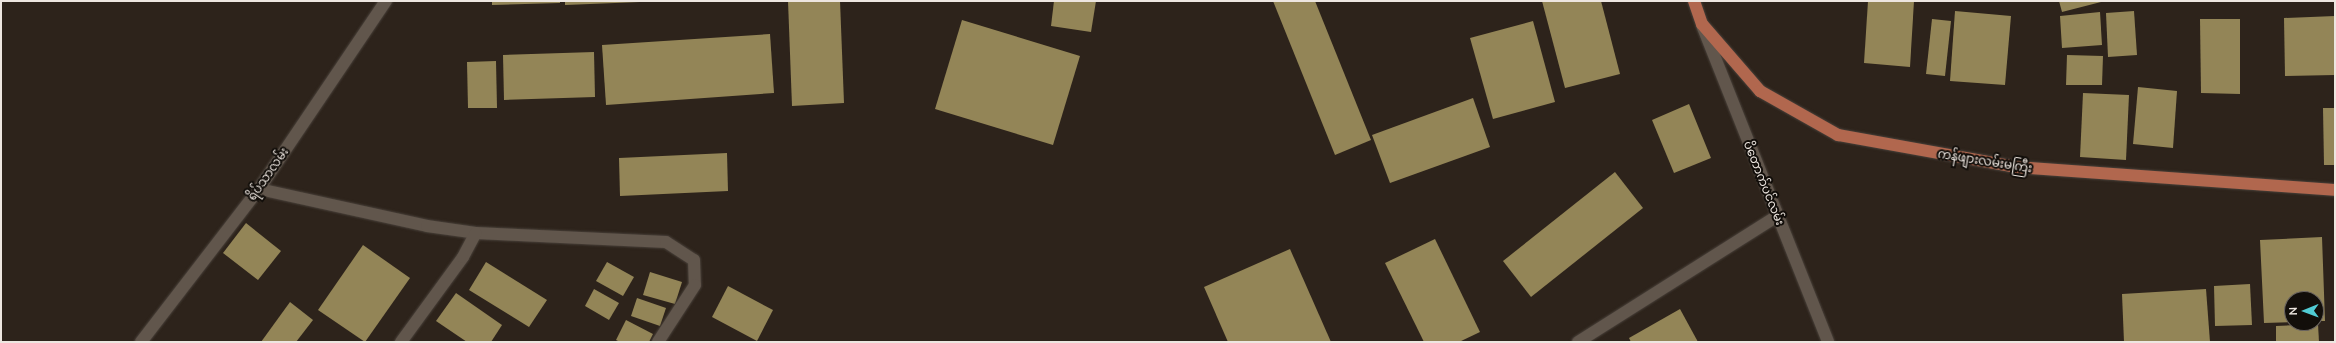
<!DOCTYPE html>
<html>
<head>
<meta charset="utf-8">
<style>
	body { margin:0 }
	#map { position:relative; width:2336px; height:343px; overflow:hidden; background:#2d231b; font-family:Mulish,"Noto Sans Myanmar",sans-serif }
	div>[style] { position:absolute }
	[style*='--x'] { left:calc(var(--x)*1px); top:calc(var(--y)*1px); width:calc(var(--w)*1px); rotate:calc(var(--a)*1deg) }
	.building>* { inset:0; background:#938557 }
	.roads { filter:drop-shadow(0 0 1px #49413a) drop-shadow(0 0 1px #49413a) }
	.minor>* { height:12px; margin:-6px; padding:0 6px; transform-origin:6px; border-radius:6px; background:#61564c }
	.primary>* { height:12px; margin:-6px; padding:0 6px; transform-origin:6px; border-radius:6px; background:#b1674e }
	span { translate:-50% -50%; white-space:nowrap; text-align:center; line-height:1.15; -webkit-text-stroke:4px #120e0a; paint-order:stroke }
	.street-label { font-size:12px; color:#ede6e0 }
	.frame { position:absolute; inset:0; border:2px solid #ede6e0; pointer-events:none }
	.north { position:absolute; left:2284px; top:291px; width:40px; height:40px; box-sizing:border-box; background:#120e0a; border:1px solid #6a6460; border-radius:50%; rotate:269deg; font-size:11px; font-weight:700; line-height:16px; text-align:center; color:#ede6e0 }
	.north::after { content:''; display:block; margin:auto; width:14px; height:18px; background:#51ccd4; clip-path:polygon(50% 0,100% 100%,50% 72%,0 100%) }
</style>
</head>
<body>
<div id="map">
	<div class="building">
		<i style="clip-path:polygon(492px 1px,560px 1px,560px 3px,492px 5px)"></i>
		<i style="clip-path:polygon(565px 1px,640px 1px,640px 2px,565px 5px)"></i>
		<i style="clip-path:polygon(788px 1px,840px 1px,844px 103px,792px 106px)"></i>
		<i style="clip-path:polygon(1054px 1px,1096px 1px,1091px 32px,1051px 26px)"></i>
		<i style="clip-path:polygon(1273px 1px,1315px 1px,1371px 140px,1335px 155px)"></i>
		<i style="clip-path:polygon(1542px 1px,1601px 1px,1620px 74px,1565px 88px)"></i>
		<i style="clip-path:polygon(1868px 1px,1914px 1px,1910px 67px,1864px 63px)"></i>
		<i style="clip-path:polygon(2059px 1px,2100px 1px,2101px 2px,2062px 12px)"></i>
		<i style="clip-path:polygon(1955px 11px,2011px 16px,2005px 85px,1950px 81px)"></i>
		<i style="clip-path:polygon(2134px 11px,2137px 55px,2108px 57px,2106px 13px)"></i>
		<i style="clip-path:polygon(2100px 12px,2102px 45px,2062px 48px,2060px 16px)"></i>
		<i style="clip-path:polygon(2335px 16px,2335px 75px,2285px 76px,2284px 18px)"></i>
		<i style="clip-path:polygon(1932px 19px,1951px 21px,1945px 76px,1926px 74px)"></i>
		<i style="clip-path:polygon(2200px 19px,2240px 19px,2240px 94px,2201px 93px)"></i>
		<i style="clip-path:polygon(962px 20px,1080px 56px,1053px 145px,935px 109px)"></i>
		<i style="clip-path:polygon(1533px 21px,1555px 102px,1493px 119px,1470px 38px)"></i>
		<i style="clip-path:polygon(770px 34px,774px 93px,606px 105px,602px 45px)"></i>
		<i style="clip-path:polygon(594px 52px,595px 97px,504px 100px,503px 55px)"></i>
		<i style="clip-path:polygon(2067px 55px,2103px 56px,2102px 85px,2066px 85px)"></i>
		<i style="clip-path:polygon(496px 61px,497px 108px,468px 108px,467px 62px)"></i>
		<i style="clip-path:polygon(2138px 87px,2177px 91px,2173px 148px,2133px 144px)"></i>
		<i style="clip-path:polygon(2083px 93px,2129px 95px,2126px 160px,2080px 157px)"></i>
		<i style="clip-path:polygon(1473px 98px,1490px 147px,1390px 183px,1372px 135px)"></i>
		<i style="clip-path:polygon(1689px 104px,1711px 158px,1674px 173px,1652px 120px)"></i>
		<i style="clip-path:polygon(2323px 108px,2335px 108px,2335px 165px,2324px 165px)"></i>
		<i style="clip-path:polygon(727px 153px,728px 191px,620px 196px,619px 158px)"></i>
		<i style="clip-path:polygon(1615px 172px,1643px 208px,1531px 297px,1503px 261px)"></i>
		<i style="clip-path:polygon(246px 223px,281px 251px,258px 280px,223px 253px)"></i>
		<i style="clip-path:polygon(2322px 237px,2325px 321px,2316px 321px,2316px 299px,2292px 299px,2292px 322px,2264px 323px,2260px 240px)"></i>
		<i style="clip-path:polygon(1435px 239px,1480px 332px,1459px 342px,1424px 342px,1385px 263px)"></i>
		<i style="clip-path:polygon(363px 245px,410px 278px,365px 342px,318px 310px)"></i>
		<i style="clip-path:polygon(1290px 249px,1331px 342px,1228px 342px,1204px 287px)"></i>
		<i style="clip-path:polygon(486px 262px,547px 300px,529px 327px,469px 290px)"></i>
		<i style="clip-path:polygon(607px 262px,634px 277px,623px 296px,596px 281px)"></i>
		<i style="clip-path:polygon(650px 272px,682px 282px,675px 304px,643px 295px)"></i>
		<i style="clip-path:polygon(2250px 284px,2252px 325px,2215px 326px,2214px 286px)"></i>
		<i style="clip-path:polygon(728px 286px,773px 310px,757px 341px,712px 317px)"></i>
		<i style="clip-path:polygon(594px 289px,619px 303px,609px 320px,585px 306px)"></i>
		<i style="clip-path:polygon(2206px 289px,2210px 342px,2124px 342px,2122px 294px)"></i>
		<i style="clip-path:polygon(456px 293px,502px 325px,491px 342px,467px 342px,436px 321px)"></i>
		<i style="clip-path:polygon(637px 298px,666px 308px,660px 326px,631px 316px)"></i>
		<i style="clip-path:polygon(290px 302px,313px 320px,296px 342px,261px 342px)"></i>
		<i style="clip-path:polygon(1680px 309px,1698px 342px,1631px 342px,1629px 338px)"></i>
		<i style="clip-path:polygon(626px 320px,653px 334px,649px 342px,620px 342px,616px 340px)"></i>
		<i style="clip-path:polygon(2318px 324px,2319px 342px,2276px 342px,2276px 326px)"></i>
	</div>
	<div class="roads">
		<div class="minor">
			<i style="--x:1702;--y:25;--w:341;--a:68.3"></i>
			<i style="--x:259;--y:189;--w:172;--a:12.4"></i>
			<i style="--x:427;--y:226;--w:49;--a:8.1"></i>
			<i style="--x:476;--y:233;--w:190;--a:2.7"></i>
			<i style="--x:666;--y:242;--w:33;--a:33"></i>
			<i style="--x:694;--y:260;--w:25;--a:88"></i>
			<i style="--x:695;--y:285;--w:68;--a:123"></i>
			<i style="--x:141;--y:342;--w:193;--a:-52.4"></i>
			<i style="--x:259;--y:189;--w:227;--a:-56"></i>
			<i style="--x:401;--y:342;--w:105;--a:-53.9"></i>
			<i style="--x:463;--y:257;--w:27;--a:-62"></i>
			<i style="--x:1578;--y:342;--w:236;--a:-32.3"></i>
		</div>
		<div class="primary">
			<i style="--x:1694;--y:1;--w:24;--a:71"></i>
			<i style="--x:1702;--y:24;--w:89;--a:49.1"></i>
			<i style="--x:1760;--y:91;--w:90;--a:29.4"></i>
			<i style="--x:1838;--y:135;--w:180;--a:10.2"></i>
			<i style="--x:2015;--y:167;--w:321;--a:4.1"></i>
		</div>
	</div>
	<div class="street-label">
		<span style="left:1985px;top:161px;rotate:9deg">ကန်ဖျားလမ်းမကြီး</span>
		<span style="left:268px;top:174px;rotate:-55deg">ရိပ်သာလမ်း</span>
		<span style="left:1764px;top:183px;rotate:68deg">ပိတောက်ပင်လမ်း</span>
	</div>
	<div class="frame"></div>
	<div class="north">N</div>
</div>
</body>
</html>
